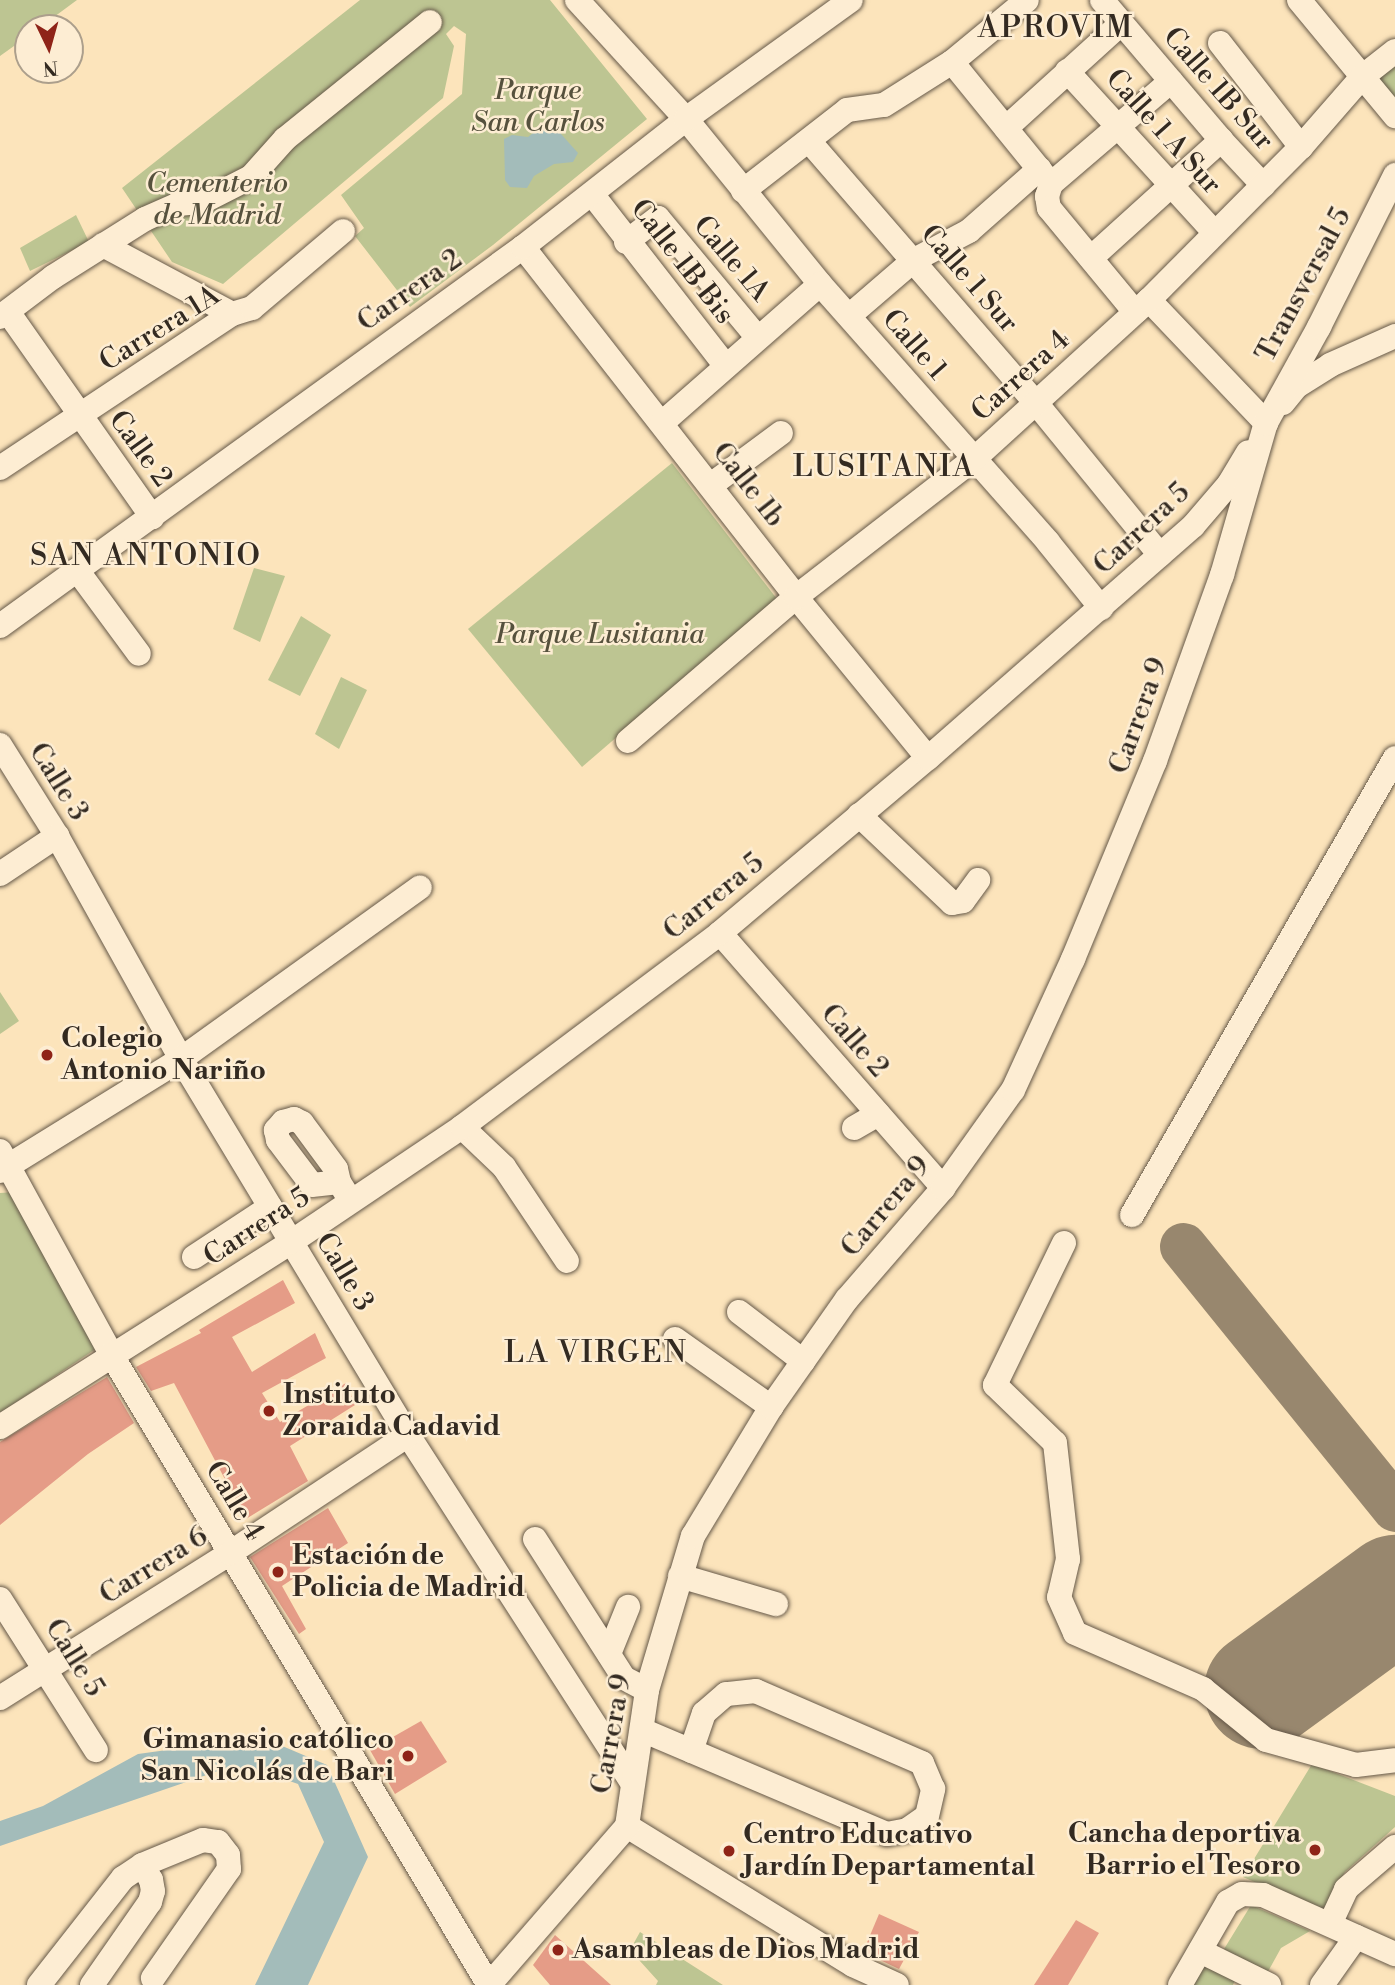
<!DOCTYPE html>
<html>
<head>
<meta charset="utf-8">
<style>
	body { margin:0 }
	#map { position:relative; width:1395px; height:1985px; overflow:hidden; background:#fce4bb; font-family:"Libre Bodoni",serif }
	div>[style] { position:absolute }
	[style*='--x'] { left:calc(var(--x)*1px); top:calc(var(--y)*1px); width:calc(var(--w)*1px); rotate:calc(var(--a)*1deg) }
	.green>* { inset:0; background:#bdc592 }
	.water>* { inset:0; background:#a3bcba }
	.taxiway>* { height:47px; margin:-23.5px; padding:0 23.5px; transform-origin:23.5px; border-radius:23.5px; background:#98876e }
	.runway>* { height:117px; margin:-58.5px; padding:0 58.5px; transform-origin:58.5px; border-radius:58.5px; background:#98876e }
	.building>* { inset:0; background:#e59c87 }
	.roads { filter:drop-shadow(0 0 2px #655848) drop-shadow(0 0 2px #655848) }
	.minor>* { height:24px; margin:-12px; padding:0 12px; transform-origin:12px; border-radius:12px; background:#fdedd3 }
	.dots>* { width:19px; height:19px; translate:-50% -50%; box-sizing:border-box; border:4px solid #fdedd3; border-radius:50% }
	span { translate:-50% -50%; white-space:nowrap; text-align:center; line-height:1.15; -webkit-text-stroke:5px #fdedd3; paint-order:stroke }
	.street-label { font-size:28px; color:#332a21 }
	.park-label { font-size:28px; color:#56513d; font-style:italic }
	.poi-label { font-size:28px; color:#332a21; font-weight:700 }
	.left { translate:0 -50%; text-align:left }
	.right { translate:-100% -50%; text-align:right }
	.neighbourhood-label { font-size:30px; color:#332a21; letter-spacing:2px }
	.north { position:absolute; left:14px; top:14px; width:70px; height:70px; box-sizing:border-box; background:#fdedd3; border:2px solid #ac9f8c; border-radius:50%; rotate:175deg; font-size:19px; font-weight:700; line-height:28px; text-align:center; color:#332a21 }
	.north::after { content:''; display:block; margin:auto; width:24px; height:32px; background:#8f2418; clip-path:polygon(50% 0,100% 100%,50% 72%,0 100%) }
</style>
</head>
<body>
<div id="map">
	<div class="green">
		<i style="clip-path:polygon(0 0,77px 0,39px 28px,28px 28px,28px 36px,0 56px)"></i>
		<i style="clip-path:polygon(360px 0,550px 0,647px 119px,493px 245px,410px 307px,355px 236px,364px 228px,341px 195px,462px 94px,466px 34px,454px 26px,446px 34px,454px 46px,443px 98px,223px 284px,172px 262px,122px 188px)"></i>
		<i style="clip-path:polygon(1395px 57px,1395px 109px,1367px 76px)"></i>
		<i style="clip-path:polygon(76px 215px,89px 242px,30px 271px,20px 248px)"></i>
		<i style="clip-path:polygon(672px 463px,777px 599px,582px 767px,468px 629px)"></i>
		<i style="clip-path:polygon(254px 568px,285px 576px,260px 642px,233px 629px)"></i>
		<i style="clip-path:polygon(301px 616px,331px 635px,300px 696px,268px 680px)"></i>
		<i style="clip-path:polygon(341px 677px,367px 690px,339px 749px,315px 734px)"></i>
		<i style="clip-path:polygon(0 992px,19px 1021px,0 1034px)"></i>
		<i style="clip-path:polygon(14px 1192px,97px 1348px,0 1413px,0 1193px)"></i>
		<i style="clip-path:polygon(1312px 1764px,1395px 1796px,1395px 1827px,1345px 1872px,1322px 1911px,1243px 1877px)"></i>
		<i style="clip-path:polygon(1251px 1905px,1310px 1931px,1281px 1948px,1265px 1977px,1221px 1954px)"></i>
		<i style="clip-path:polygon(640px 1932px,723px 1985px,656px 1985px,658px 1981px,630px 1950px)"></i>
		<i style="clip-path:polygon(1201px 1961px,1235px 1980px,1233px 1985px,1188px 1985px)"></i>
	</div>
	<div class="water">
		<i style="clip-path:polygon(553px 125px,578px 153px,573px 162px,554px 164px,534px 176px,527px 188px,510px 187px,505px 180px,504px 139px,512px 135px,528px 137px,542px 126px)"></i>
		<i style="clip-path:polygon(261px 1737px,327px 1765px,368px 1857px,308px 1985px,255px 1985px,324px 1842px,298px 1784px,264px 1772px,227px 1768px,0 1846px,0 1821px,43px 1806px,138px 1754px)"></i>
	</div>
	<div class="taxiway">
		<i style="--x:1183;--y:1246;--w:337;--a:51"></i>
	</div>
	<div class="runway">
		<i style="--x:1262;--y:1690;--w:165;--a:-36.1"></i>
	</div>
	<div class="building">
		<i style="clip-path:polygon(283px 1280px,295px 1303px,232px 1337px,252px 1372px,315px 1333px,326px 1358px,262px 1393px,280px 1422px,346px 1383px,355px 1405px,290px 1446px,308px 1481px,246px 1519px,174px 1383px,151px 1391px,136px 1367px,201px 1333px,199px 1330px)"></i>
		<i style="clip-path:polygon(107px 1377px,134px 1423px,88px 1454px,0 1525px,0 1442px)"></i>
		<i style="clip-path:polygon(328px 1508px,348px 1543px,282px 1586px,306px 1629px,299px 1634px,250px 1557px)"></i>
		<i style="clip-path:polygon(421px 1721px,447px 1762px,395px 1794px,370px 1750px)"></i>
		<i style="clip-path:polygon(879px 1914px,919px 1932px,899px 1969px,863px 1952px)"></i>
		<i style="clip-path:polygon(1076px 1920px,1099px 1933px,1068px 1985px,1034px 1985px)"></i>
		<i style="clip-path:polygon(555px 1935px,611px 1985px,550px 1985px,533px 1965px)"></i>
	</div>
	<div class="roads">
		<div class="minor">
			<i style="--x:577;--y:0;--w:161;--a:47.5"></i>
			<i style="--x:686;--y:119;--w:213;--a:50.9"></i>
			<i style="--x:820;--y:284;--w:344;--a:48.5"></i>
			<i style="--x:1048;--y:542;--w:85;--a:51.2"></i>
			<i style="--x:1102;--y:0;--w:184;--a:49.6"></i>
			<i style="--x:1221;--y:140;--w:62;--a:47"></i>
			<i style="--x:1299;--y:0;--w:151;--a:50.4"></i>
			<i style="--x:1220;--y:43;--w:132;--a:52.1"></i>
			<i style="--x:952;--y:62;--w:157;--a:50.9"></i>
			<i style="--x:1051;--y:184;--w:13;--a:108"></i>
			<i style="--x:1047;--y:196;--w:12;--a:81"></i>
			<i style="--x:1049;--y:208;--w:135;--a:50.4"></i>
			<i style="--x:1067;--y:71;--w:219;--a:47.6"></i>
			<i style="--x:1006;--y:128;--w:156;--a:-42.2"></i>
			<i style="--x:809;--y:141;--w:347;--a:49.1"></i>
			<i style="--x:1036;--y:403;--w:196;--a:50.8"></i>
			<i style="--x:1051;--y:184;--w:158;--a:-40.6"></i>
			<i style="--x:743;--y:191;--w:132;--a:-37.9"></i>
			<i style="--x:847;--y:110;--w:37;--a:-8"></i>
			<i style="--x:884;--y:105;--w:80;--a:-32.3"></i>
			<i style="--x:952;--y:62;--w:97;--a:-39.6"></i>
			<i style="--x:592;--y:194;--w:218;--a:52.1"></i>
			<i style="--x:626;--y:242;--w:40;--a:-37"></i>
			<i style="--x:658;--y:218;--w:155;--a:50.2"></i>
			<i style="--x:103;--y:245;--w:146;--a:28.1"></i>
			<i style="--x:523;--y:247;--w:444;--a:52"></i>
			<i style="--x:796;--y:597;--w:208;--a:50.7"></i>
			<i style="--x:1091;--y:258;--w:176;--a:-42.2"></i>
			<i style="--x:1149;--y:300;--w:170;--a:46.4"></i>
			<i style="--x:8;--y:312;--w:251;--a:54.9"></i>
			<i style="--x:849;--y:316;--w:86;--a:-40.7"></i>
			<i style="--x:914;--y:260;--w:62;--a:-27.8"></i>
			<i style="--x:969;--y:231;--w:94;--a:-41.5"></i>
			<i style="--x:0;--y:317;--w:66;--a:-37"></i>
			<i style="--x:53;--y:277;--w:109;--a:-32.2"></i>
			<i style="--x:145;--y:219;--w:36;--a:-24"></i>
			<i style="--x:178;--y:204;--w:24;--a:-5"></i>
			<i style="--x:202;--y:202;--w:55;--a:-27"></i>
			<i style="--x:251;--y:177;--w:51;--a:-48.2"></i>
			<i style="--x:285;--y:139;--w:186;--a:-38.9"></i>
			<i style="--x:1283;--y:403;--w:22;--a:-51"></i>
			<i style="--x:1297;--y:386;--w:39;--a:-32"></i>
			<i style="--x:1330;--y:365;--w:71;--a:-24"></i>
			<i style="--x:662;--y:423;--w:210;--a:-41.3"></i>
			<i style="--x:0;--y:468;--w:278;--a:-33.6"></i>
			<i style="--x:232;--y:314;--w:21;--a:-17"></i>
			<i style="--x:252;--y:308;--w:119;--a:-40.2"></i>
			<i style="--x:711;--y:485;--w:87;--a:-36.6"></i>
			<i style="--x:77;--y:570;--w:104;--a:53.6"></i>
			<i style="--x:0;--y:626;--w:646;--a:-35.93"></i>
			<i style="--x:523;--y:247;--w:207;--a:-38.1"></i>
			<i style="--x:686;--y:119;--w:203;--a:-35.8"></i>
			<i style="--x:628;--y:741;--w:221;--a:-40.6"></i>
			<i style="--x:796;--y:597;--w:225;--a:-37.8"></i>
			<i style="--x:974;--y:459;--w:236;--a:-42.3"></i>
			<i style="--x:1149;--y:300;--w:216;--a:-45.2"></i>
			<i style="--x:1301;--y:147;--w:93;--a:-48.9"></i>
			<i style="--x:1362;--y:77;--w:42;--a:-38.2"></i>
			<i style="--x:0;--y:745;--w:107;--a:57.9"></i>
			<i style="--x:57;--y:836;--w:255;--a:60.9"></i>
			<i style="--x:181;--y:1059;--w:439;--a:58.9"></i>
			<i style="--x:408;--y:1435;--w:414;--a:57.2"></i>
			<i style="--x:859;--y:815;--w:128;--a:43.4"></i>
			<i style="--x:952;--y:903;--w:11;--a:-10"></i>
			<i style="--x:963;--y:901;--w:26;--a:-54"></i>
			<i style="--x:0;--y:874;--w:69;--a:-33.7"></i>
			<i style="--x:720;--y:933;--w:339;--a:48.8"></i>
			<i style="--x:462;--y:1127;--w:58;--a:43.6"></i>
			<i style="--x:504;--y:1167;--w:113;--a:56.2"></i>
			<i style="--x:854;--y:1128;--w:28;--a:-30"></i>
			<i style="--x:0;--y:1151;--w:231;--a:61.3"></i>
			<i style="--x:111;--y:1354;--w:736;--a:59.08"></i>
			<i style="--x:0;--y:1171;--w:213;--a:-31.7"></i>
			<i style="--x:181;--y:1059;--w:294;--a:-35.7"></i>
			<i style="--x:339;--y:1182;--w:13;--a:-103"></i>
			<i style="--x:336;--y:1169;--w:57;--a:-126.5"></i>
			<i style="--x:302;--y:1123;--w:9;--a:-153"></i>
			<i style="--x:294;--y:1119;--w:11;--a:165"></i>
			<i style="--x:283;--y:1122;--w:11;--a:131"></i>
			<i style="--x:276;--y:1130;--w:10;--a:79"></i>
			<i style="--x:278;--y:1140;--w:56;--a:52.9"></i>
			<i style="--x:312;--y:1185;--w:27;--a:-6"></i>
			<i style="--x:339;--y:1182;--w:22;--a:58"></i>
			<i style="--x:1132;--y:1215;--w:527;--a:-60.08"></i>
			<i style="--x:1064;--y:1243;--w:158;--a:115.9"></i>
			<i style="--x:995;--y:1385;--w:83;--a:44"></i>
			<i style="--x:1055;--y:1443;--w:117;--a:83.6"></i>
			<i style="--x:1068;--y:1559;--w:39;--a:103"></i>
			<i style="--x:1059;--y:1597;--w:39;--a:66"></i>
			<i style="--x:1075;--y:1633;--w:140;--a:23.6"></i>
			<i style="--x:1203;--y:1689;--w:81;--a:39"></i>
			<i style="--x:1266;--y:1740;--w:93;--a:15.5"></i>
			<i style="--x:1356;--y:1765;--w:39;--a:-7"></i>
			<i style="--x:194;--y:1257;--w:91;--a:-33.3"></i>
			<i style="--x:739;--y:1312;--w:81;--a:37.4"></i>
			<i style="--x:675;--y:1339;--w:118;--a:35.3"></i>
			<i style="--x:0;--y:1427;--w:345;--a:-32.4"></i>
			<i style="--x:291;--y:1242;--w:206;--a:-33.9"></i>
			<i style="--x:462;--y:1127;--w:323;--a:-36.9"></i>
			<i style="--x:720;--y:933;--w:272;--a:-40.1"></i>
			<i style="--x:928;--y:758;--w:352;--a:-41.2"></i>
			<i style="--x:1193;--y:526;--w:55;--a:-49.4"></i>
			<i style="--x:1229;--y:484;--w:37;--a:-59"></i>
			<i style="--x:535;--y:1539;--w:165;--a:57.4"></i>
			<i style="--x:624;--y:1678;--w:26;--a:28"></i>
			<i style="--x:680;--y:1576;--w:100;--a:16.3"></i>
			<i style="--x:0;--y:1599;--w:179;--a:57.6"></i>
			<i style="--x:609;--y:1654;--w:51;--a:-68"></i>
			<i style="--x:0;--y:1698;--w:272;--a:-32.2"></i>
			<i style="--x:230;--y:1553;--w:214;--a:-33.5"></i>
			<i style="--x:642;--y:1730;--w:266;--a:23"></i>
			<i style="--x:887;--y:1834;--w:20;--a:-11"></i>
			<i style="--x:907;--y:1830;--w:24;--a:-35"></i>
			<i style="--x:927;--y:1816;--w:28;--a:-77"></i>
			<i style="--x:933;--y:1789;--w:28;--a:-113"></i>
			<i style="--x:922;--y:1763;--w:181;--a:-156.6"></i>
			<i style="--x:756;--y:1691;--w:30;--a:174"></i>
			<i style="--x:726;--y:1694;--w:29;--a:139"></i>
			<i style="--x:704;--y:1713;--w:40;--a:108.9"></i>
			<i style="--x:627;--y:1826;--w:265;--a:31.6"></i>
			<i style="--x:853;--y:1965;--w:48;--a:24.4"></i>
			<i style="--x:1330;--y:1924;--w:38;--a:-65"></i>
			<i style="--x:1346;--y:1889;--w:65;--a:-40.6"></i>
			<i style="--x:1200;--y:1951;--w:77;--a:26.2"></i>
			<i style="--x:39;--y:1985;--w:136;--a:-51.9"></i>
			<i style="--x:123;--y:1878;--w:23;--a:-34"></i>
			<i style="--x:142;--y:1865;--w:66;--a:-22.3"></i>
			<i style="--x:203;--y:1840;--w:15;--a:8"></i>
			<i style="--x:218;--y:1842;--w:16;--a:52"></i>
			<i style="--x:228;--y:1855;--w:14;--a:86"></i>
			<i style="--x:229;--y:1869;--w:133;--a:124.9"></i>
			<i style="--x:92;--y:1985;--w:101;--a:-55.1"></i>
			<i style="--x:150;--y:1902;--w:11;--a:-75"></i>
			<i style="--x:153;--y:1891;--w:11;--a:-100"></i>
			<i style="--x:151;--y:1880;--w:17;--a:-121"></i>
			<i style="--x:489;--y:1985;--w:211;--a:-49"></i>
			<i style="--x:627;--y:1826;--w:137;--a:-81.6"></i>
			<i style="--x:647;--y:1690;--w:161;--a:-73.4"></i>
			<i style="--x:693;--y:1536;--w:151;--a:-58.8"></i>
			<i style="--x:771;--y:1407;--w:132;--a:-54.9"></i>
			<i style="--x:847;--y:1299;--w:147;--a:-49.1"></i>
			<i style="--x:943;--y:1188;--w:120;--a:-54.5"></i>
			<i style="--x:1013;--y:1090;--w:144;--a:-65.4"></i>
			<i style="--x:1073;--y:959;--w:214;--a:-67.5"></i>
			<i style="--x:1155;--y:761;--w:198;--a:-70.2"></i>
			<i style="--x:1222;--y:575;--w:158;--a:-73.9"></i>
			<i style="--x:1266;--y:423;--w:110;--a:-61.1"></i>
			<i style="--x:1319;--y:327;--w:170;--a:-63.4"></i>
			<i style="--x:1180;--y:1985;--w:96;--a:-60"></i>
			<i style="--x:1228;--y:1902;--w:16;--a:-30"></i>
			<i style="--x:1242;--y:1894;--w:21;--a:3"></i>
			<i style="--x:1263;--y:1895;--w:145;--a:24.1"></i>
			<i style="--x:1322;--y:1985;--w:59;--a:-54.7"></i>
		</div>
	</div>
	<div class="dots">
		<i style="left:47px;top:1055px;background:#8f2418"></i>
		<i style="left:269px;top:1411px;background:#8f2418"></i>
		<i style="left:278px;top:1572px;background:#8f2418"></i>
		<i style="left:408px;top:1756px;background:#8f2418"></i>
		<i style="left:1315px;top:1850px;background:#8f2418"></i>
		<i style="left:729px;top:1851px;background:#8f2418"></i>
		<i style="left:558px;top:1950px;background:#8f2418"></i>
	</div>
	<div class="street-label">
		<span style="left:1218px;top:89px;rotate:49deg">Calle 1B Sur</span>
		<span style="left:1163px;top:132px;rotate:48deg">Calle 1 A Sur</span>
		<span style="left:731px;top:259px;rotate:50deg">Calle 1A</span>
		<span style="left:682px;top:262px;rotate:52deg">Calle 1B Bis</span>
		<span style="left:969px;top:279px;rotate:49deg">Calle 1 Sur</span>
		<span style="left:1304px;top:285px;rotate:-62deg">Transversal 5</span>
		<span style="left:410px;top:291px;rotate:-35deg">Carrera 2</span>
		<span style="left:160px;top:329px;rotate:-32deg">Carrera 1A</span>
		<span style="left:914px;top:345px;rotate:49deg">Calle 1</span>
		<span style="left:1021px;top:376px;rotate:-42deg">Carrera 4</span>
		<span style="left:140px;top:449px;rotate:54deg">Calle 2</span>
		<span style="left:748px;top:485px;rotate:52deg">Calle 1b</span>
		<span style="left:1142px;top:529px;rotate:-43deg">Carrera 5</span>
		<span style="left:1139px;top:716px;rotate:-70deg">Carrera 9</span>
		<span style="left:58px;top:782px;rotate:58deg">Calle 3</span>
		<span style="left:714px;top:897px;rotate:-39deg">Carrera 5</span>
		<span style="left:854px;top:1041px;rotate:49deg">Calle 2</span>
		<span style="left:886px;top:1207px;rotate:-50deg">Carrera 9</span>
		<span style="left:257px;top:1227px;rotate:-33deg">Carrera 5</span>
		<span style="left:344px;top:1272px;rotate:59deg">Calle 3</span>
		<span style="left:234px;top:1501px;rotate:59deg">Calle 4</span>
		<span style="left:154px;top:1566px;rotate:-32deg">Carrera 6</span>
		<span style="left:74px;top:1658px;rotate:58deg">Calle 5</span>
		<span style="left:612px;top:1734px;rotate:-80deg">Carrera 9</span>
	</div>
	<div class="park-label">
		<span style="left:538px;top:107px">Parque<br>San Carlos</span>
		<span style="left:217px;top:200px">Cementerio<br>de Madrid</span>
		<span style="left:600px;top:635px">Parque Lusitania</span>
	</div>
	<div class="poi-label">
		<span class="left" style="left:61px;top:1055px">Colegio<br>Antonio Nariño</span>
		<span class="left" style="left:283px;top:1411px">Instituto<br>Zoraida Cadavid</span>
		<span class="left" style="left:292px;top:1572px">Estación de<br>Policia de Madrid</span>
		<span class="right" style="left:394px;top:1756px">Gimanasio católico<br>San Nicolás de Bari</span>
		<span class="right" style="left:1301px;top:1850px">Cancha deportiva<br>Barrio el Tesoro</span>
		<span class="left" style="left:743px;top:1851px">Centro Educativo<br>Jardín Departamental</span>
		<span class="left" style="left:572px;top:1950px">Asambleas de Dios Madrid</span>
	</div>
	<div class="neighbourhood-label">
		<span style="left:1056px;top:28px">APROVIM</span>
		<span style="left:884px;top:467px">LUSITANIA</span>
		<span style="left:146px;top:556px">SAN ANTONIO</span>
		<span style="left:596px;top:1353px">LA VIRGEN</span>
	</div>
	<div class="north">N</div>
</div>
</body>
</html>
